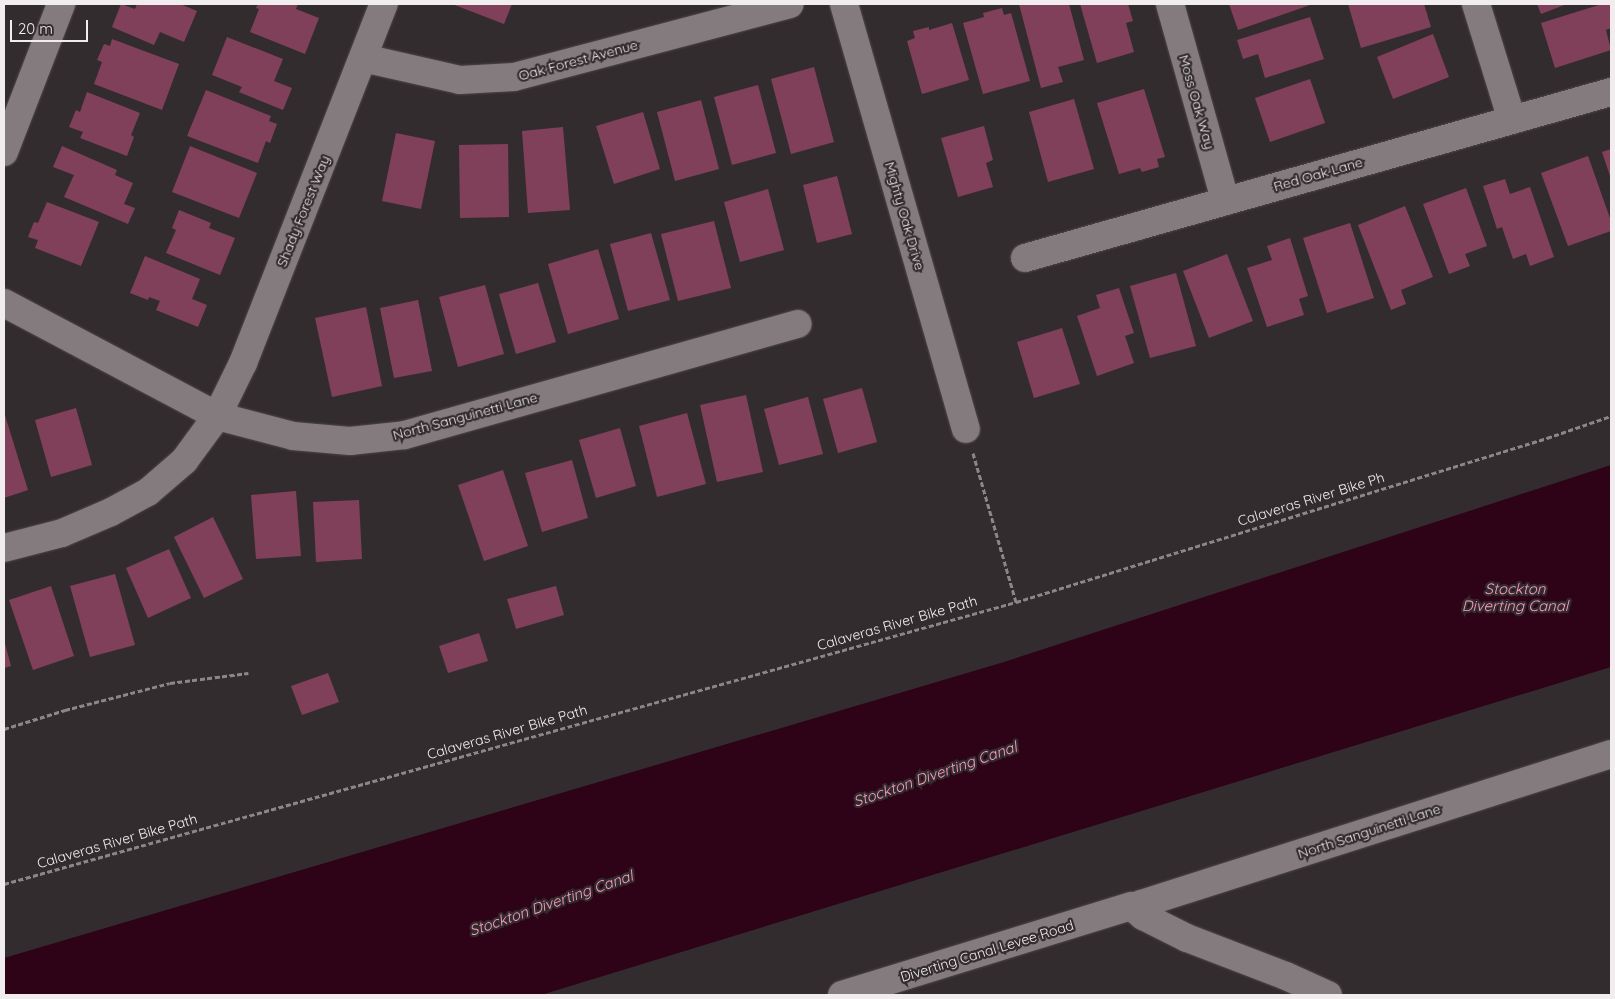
<!DOCTYPE html>
<html>
<head>
<meta charset="utf-8">
<style>
	body { margin:0 }
	#map { position:relative; width:1615px; height:999px; overflow:hidden; background:#332c2e; font-family:Quicksand,sans-serif }
	div>[style] { position:absolute }
	[style*='--x'] { left:calc(var(--x)*1px); top:calc(var(--y)*1px); width:calc(var(--w)*1px); rotate:calc(var(--a)*1deg) }
	.water>* { inset:0; background:#2e0217 }
	.building>* { inset:0; background:#80405a }
	.path>* { height:3px; margin-top:-1.5px; transform-origin:0; background:repeating-linear-gradient(90deg,#8c8688 0 5px,transparent 0 7.5px) }
	.roads { filter:drop-shadow(0 0 1px #4e484a) drop-shadow(0 0 1px #4e484a) }
	.street>* { height:28px; margin:-14px; padding:0 14px; transform-origin:14px; border-radius:14px; background:#847b7e }
	span { translate:-50% -50%; white-space:nowrap; text-align:center; line-height:1.15; -webkit-text-stroke:4.5px #332c2e; paint-order:stroke }
	.street-label { font-size:14px; color:#f1ecee }
	.water-label { font-size:15px; color:#fe9cc1; font-style:italic }
	.frame { position:absolute; inset:0; border:5px solid #f1ecee; pointer-events:none }
	.scale { position:absolute; left:10px; top:20px; width:78px; height:22px; box-sizing:border-box; border:2px solid #f1ecee; border-top:0; padding-left:6px; font-size:15px; line-height:18px; white-space:nowrap; color:#f1ecee; -webkit-text-stroke:4px #332c2e; paint-order:stroke }
</style>
</head>
<body>
<div id="map">
	<div class="water">
		<i style="clip-path:polygon(1611px 465px,1611px 667px,541px 995px,4px 995px,4px 958px,1004px 662px)"></i>
	</div>
	<div class="building">
		<i style="clip-path:polygon(121px 4px,135px 9px,137px 4px,180px 4px,197px 11px,184px 42px,160px 32px,154px 45px,112px 27px)"></i>
		<i style="clip-path:polygon(258px 4px,298px 4px,296px 9px,319px 18px,305px 54px,250px 32px,259px 9px,256px 8px)"></i>
		<i style="clip-path:polygon(452px 4px,512px 4px,504px 24px)"></i>
		<i style="clip-path:polygon(1019px 4px,1069px 4px,1084px 60px,1058px 67px,1063px 82px,1041px 88px)"></i>
		<i style="clip-path:polygon(1080px 4px,1128px 4px,1133px 21px,1126px 23px,1134px 52px,1097px 63px)"></i>
		<i style="clip-path:polygon(1229px 4px,1313px 4px,1238px 30px)"></i>
		<i style="clip-path:polygon(1348px 4px,1424px 4px,1431px 27px,1361px 48px)"></i>
		<i style="clip-path:polygon(1537px 4px,1567px 4px,1541px 14px)"></i>
		<i style="clip-path:polygon(1602px 4px,1611px 4px,1611px 28px,1606px 30px,1611px 50px,1555px 68px,1541px 23px)"></i>
		<i style="clip-path:polygon(1002px 8px,1004px 15px,1011px 13px,1030px 81px,983px 94px,963px 23px,984px 17px,983px 13px)"></i>
		<i style="clip-path:polygon(1310px 17px,1324px 59px,1265px 78px,1258px 54px,1243px 59px,1237px 40px)"></i>
		<i style="clip-path:polygon(952px 23px,969px 80px,922px 94px,907px 41px,915px 38px,913px 31px,929px 27px,929px 30px)"></i>
		<i style="clip-path:polygon(1433px 34px,1449px 77px,1393px 99px,1377px 57px)"></i>
		<i style="clip-path:polygon(227px 37px,283px 59px,274px 81px,292px 88px,283px 110px,239px 92px,242px 87px,212px 75px)"></i>
		<i style="clip-path:polygon(112px 39px,179px 64px,162px 110px,94px 84px,102px 62px,97px 60px,104px 44px,110px 46px)"></i>
		<i style="clip-path:polygon(814px 67px,834px 142px,791px 154px,771px 79px)"></i>
		<i style="clip-path:polygon(1310px 79px,1325px 123px,1270px 142px,1255px 98px)"></i>
		<i style="clip-path:polygon(758px 85px,776px 153px,732px 165px,714px 97px)"></i>
		<i style="clip-path:polygon(1144px 89px,1165px 157px,1157px 159px,1159px 167px,1142px 172px,1140px 168px,1119px 174px,1097px 103px)"></i>
		<i style="clip-path:polygon(206px 90px,271px 116px,269px 121px,277px 124px,270px 143px,266px 141px,258px 163px,187px 136px)"></i>
		<i style="clip-path:polygon(87px 92px,140px 113px,131px 135px,134px 137px,127px 156px,80px 138px,83px 132px,69px 127px,76px 110px,80px 112px)"></i>
		<i style="clip-path:polygon(1074px 99px,1094px 169px,1048px 182px,1029px 112px)"></i>
		<i style="clip-path:polygon(701px 100px,719px 169px,675px 181px,657px 112px)"></i>
		<i style="clip-path:polygon(643px 112px,660px 169px,614px 184px,596px 126px)"></i>
		<i style="clip-path:polygon(984px 126px,993px 160px,986px 163px,993px 187px,958px 197px,941px 138px)"></i>
		<i style="clip-path:polygon(563px 127px,570px 210px,528px 213px,522px 131px)"></i>
		<i style="clip-path:polygon(396px 133px,435px 141px,421px 209px,382px 201px)"></i>
		<i style="clip-path:polygon(508px 144px,509px 217px,460px 218px,459px 145px)"></i>
		<i style="clip-path:polygon(62px 146px,117px 170px,115px 175px,133px 183px,124px 204px,135px 208px,128px 224px,64px 197px,74px 175px,53px 167px)"></i>
		<i style="clip-path:polygon(190px 146px,257px 173px,239px 218px,172px 192px)"></i>
		<i style="clip-path:polygon(1611px 149px,1611px 179px,1602px 152px)"></i>
		<i style="clip-path:polygon(1588px 156px,1611px 221px,1611px 231px,1568px 246px,1541px 173px)"></i>
		<i style="clip-path:polygon(837px 176px,852px 234px,817px 243px,803px 185px)"></i>
		<i style="clip-path:polygon(1505px 179px,1510px 194px,1530px 187px,1554px 257px,1530px 266px,1526px 254px,1513px 259px,1502px 227px,1497px 229px,1483px 186px)"></i>
		<i style="clip-path:polygon(1466px 188px,1487px 246px,1465px 254px,1470px 266px,1449px 274px,1423px 204px)"></i>
		<i style="clip-path:polygon(768px 189px,784px 250px,740px 262px,724px 202px)"></i>
		<i style="clip-path:polygon(47px 202px,99px 222px,81px 266px,35px 248px,38px 240px,28px 237px,34px 222px,38px 223px)"></i>
		<i style="clip-path:polygon(1405px 206px,1433px 277px,1401px 290px,1406px 304px,1391px 310px,1358px 225px)"></i>
		<i style="clip-path:polygon(179px 210px,211px 223px,209px 228px,235px 238px,220px 275px,166px 253px,176px 230px,172px 228px)"></i>
		<i style="clip-path:polygon(714px 221px,731px 288px,678px 301px,661px 234px)"></i>
		<i style="clip-path:polygon(1350px 223px,1374px 298px,1327px 313px,1303px 238px)"></i>
		<i style="clip-path:polygon(651px 233px,670px 300px,628px 311px,610px 244px)"></i>
		<i style="clip-path:polygon(1290px 238px,1308px 296px,1299px 299px,1304px 315px,1267px 327px,1247px 268px,1272px 260px,1267px 246px)"></i>
		<i style="clip-path:polygon(598px 249px,619px 319px,568px 334px,548px 264px)"></i>
		<i style="clip-path:polygon(1227px 254px,1253px 321px,1209px 338px,1183px 271px)"></i>
		<i style="clip-path:polygon(145px 256px,200px 279px,192px 299px,207px 305px,198px 327px,156px 310px,160px 301px,149px 297px,148px 300px,130px 293px)"></i>
		<i style="clip-path:polygon(1176px 273px,1196px 346px,1150px 358px,1130px 286px)"></i>
		<i style="clip-path:polygon(538px 283px,556px 342px,516px 354px,499px 294px)"></i>
		<i style="clip-path:polygon(485px 285px,504px 354px,458px 367px,439px 297px)"></i>
		<i style="clip-path:polygon(1119px 288px,1134px 333px,1125px 336px,1134px 363px,1097px 376px,1077px 316px,1100px 308px,1096px 295px)"></i>
		<i style="clip-path:polygon(418px 300px,432px 371px,394px 378px,380px 308px)"></i>
		<i style="clip-path:polygon(366px 307px,382px 386px,332px 397px,315px 318px)"></i>
		<i style="clip-path:polygon(1062px 328px,1080px 384px,1034px 398px,1017px 342px)"></i>
		<i style="clip-path:polygon(862px 388px,877px 442px,838px 453px,823px 399px)"></i>
		<i style="clip-path:polygon(746px 395px,763px 472px,717px 482px,700px 405px)"></i>
		<i style="clip-path:polygon(808px 397px,823px 454px,779px 465px,764px 409px)"></i>
		<i style="clip-path:polygon(76px 408px,92px 465px,51px 477px,35px 420px)"></i>
		<i style="clip-path:polygon(4px 412px,28px 490px,4px 498px)"></i>
		<i style="clip-path:polygon(687px 413px,706px 484px,657px 497px,639px 426px)"></i>
		<i style="clip-path:polygon(620px 428px,636px 486px,596px 498px,579px 440px)"></i>
		<i style="clip-path:polygon(572px 460px,588px 518px,542px 532px,525px 473px)"></i>
		<i style="clip-path:polygon(503px 470px,528px 546px,484px 561px,458px 485px)"></i>
		<i style="clip-path:polygon(296px 491px,301px 556px,256px 559px,251px 495px)"></i>
		<i style="clip-path:polygon(359px 500px,362px 559px,316px 562px,313px 502px)"></i>
		<i style="clip-path:polygon(213px 517px,243px 579px,204px 598px,174px 537px)"></i>
		<i style="clip-path:polygon(169px 549px,191px 598px,148px 618px,126px 568px)"></i>
		<i style="clip-path:polygon(115px 574px,135px 645px,90px 657px,70px 586px)"></i>
		<i style="clip-path:polygon(51px 586px,74px 656px,33px 670px,9px 600px)"></i>
		<i style="clip-path:polygon(556px 586px,564px 615px,516px 629px,507px 599px)"></i>
		<i style="clip-path:polygon(479px 633px,488px 661px,448px 673px,439px 646px)"></i>
		<i style="clip-path:polygon(4px 640px,11px 666px,4px 668px)"></i>
		<i style="clip-path:polygon(328px 673px,339px 702px,302px 715px,291px 686px)"></i>
	</div>
	<div class="path">
		<i style="--x:973;--y:453;--w:155;--a:73.9"></i>
		<i style="--x:4;--y:729;--w:64;--a:-17.3"></i>
		<i style="--x:65;--y:710;--w:108;--a:-14.4"></i>
		<i style="--x:170;--y:683;--w:79;--a:-7.3"></i>
		<i style="--x:4;--y:884;--w:1051;--a:-15.57"></i>
		<i style="--x:1016;--y:602;--w:556;--a:-17.16"></i>
		<i style="--x:1547;--y:438;--w:68;--a:-19"></i>
	</div>
	<div class="roads">
		<div class="street">
			<i style="--x:844;--y:4;--w:442;--a:74"></i>
			<i style="--x:1170;--y:4;--w:204;--a:74.3"></i>
			<i style="--x:1476;--y:4;--w:121;--a:72.8"></i>
			<i style="--x:363;--y:58;--w:99;--a:12.8"></i>
			<i style="--x:460;--y:80;--w:54;--a:-3.2"></i>
			<i style="--x:514;--y:77;--w:285;--a:-14.8"></i>
			<i style="--x:4;--y:152;--w:159;--a:-68.9"></i>
			<i style="--x:1025;--y:258;--w:609;--a:-15.82"></i>
			<i style="--x:4;--y:303;--w:241;--a:27.9"></i>
			<i style="--x:217;--y:416;--w:79;--a:14.7"></i>
			<i style="--x:293;--y:436;--w:57;--a:5"></i>
			<i style="--x:350;--y:441;--w:55;--a:-6.2"></i>
			<i style="--x:405;--y:435;--w:408;--a:-15.8"></i>
			<i style="--x:4;--y:548;--w:60;--a:-14.5"></i>
			<i style="--x:62;--y:533;--w:53;--a:-23.2"></i>
			<i style="--x:111;--y:512;--w:42;--a:-28.4"></i>
			<i style="--x:148;--y:492;--w:48;--a:-40.7"></i>
			<i style="--x:184;--y:461;--w:56;--a:-53.7"></i>
			<i style="--x:217;--y:416;--w:59;--a:-63.9"></i>
			<i style="--x:243;--y:363;--w:386;--a:-68.6"></i>
			<i style="--x:1137;--y:911;--w:8;--a:-60"></i>
			<i style="--x:1141;--y:904;--w:493;--a:-17.7"></i>
			<i style="--x:842;--y:995;--w:303;--a:-17.1"></i>
			<i style="--x:1132;--y:906;--w:15;--a:42"></i>
			<i style="--x:1143;--y:916;--w:49;--a:26.6"></i>
			<i style="--x:1187;--y:938;--w:106;--a:21"></i>
			<i style="--x:1286;--y:976;--w:46;--a:24.3"></i>
		</div>
	</div>
	<div class="street-label">
		<span style="left:578px;top:60px;rotate:-15deg">Oak Forest Avenue</span>
		<span style="left:1197px;top:102px;rotate:74deg">Moss Oak Way</span>
		<span style="left:1318px;top:174px;rotate:-16deg">Red Oak Lane</span>
		<span style="left:303px;top:211px;rotate:-68deg">Shady Forest Way</span>
		<span style="left:905px;top:216px;rotate:74deg">Mighty Oak Drive</span>
		<span style="left:465px;top:416px;rotate:-15deg">North Sanguinetti Lane</span>
		<span style="left:1311px;top:499px;rotate:-17deg">Calaveras River Bike Ph</span>
		<span style="left:897px;top:623px;rotate:-16deg">Calaveras River Bike Path</span>
		<span style="left:507px;top:732px;rotate:-16deg">Calaveras River Bike Path</span>
		<span style="left:1369px;top:831px;rotate:-18deg">North Sanguinetti Lane</span>
		<span style="left:117px;top:841px;rotate:-16deg">Calaveras River Bike Path</span>
		<span style="left:987px;top:951px;rotate:-17deg">Diverting Canal Levee Road</span>
	</div>
	<div class="water-label">
		<span style="left:1515px;top:597px">Stockton<br>Diverting Canal</span>
		<span style="left:935px;top:774px;rotate:-19deg">Stockton Diverting Canal</span>
		<span style="left:551px;top:903px;rotate:-19deg">Stockton Diverting Canal</span>
	</div>
	<div class="frame"></div>
	<div class="scale">20 m</div>
</div>
</body>
</html>
